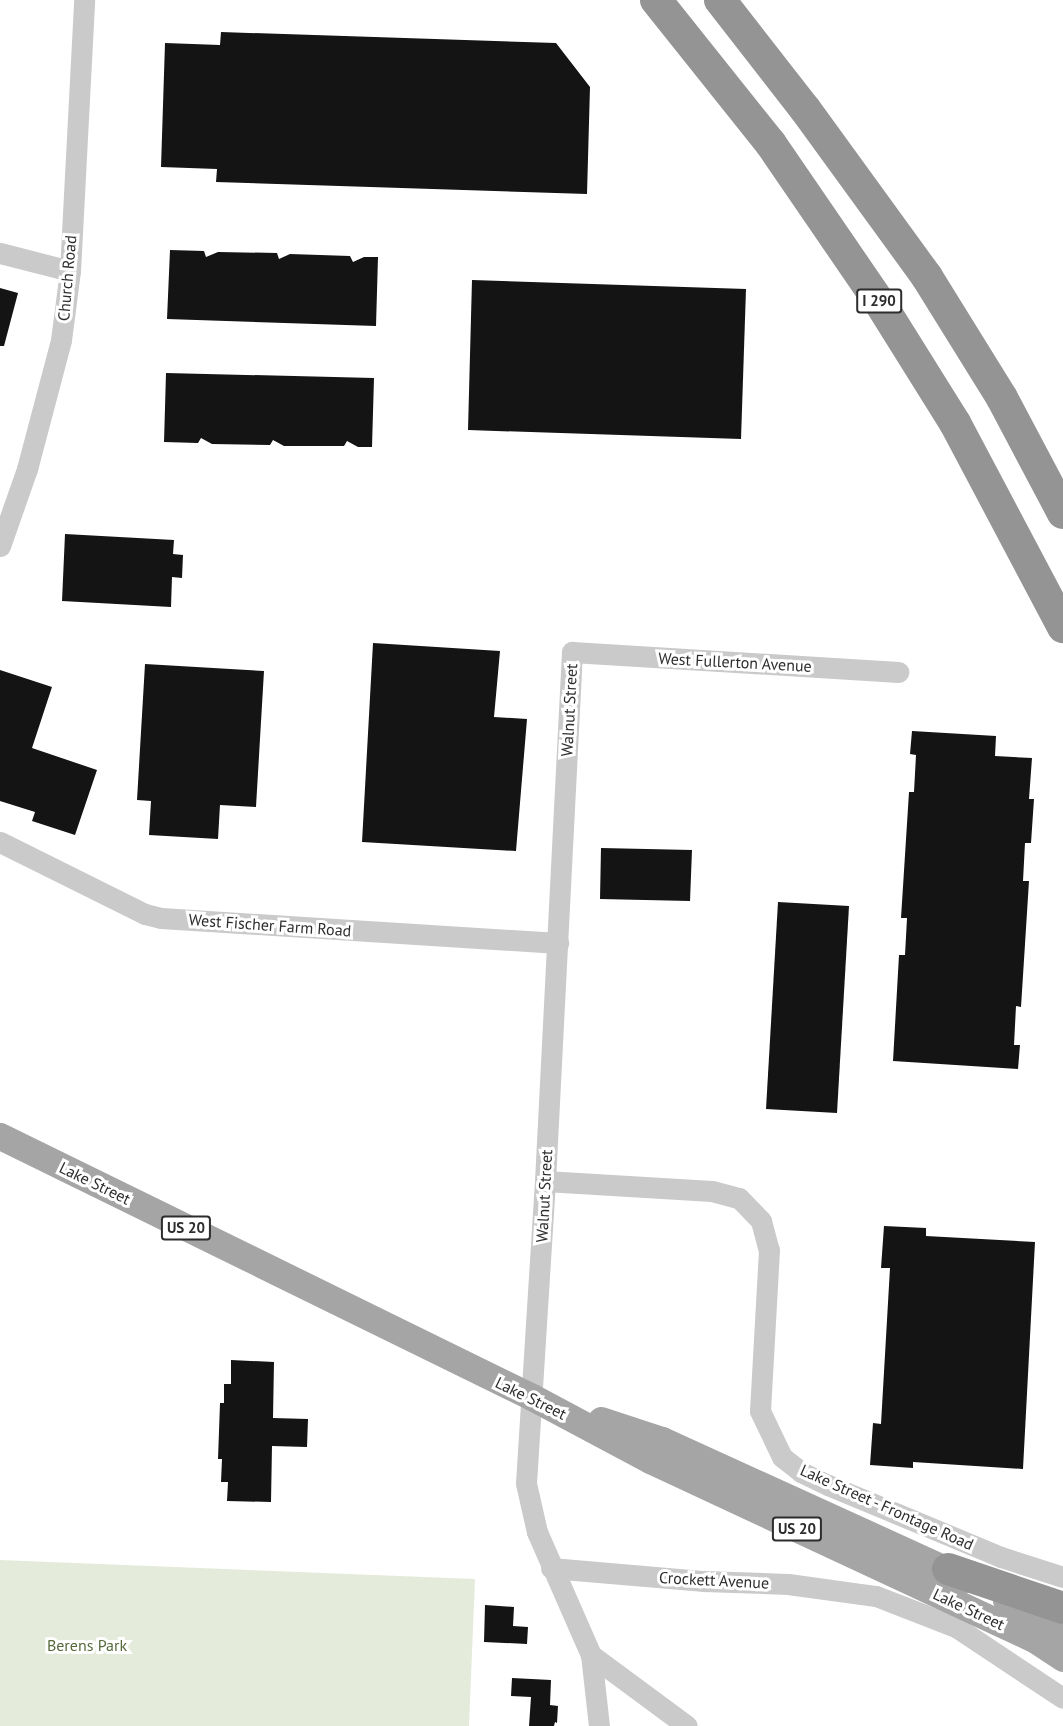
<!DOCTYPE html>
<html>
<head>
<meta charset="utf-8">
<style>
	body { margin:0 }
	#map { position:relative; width:1063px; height:1726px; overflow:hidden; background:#fff; font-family:"PT Sans",sans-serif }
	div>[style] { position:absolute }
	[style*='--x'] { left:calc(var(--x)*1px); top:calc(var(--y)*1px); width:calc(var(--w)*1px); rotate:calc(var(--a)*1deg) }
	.green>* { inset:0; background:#e5ebda }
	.building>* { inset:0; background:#141414 }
	.minor>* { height:21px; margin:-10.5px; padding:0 10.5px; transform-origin:10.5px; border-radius:10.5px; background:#cacaca }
	.major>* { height:27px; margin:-13.5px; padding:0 13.5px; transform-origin:13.5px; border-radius:13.5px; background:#a5a5a5 }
	.highway>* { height:32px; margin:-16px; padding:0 16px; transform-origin:16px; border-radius:16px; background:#949494 }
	span { translate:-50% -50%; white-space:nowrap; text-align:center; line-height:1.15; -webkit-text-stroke:6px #fff; paint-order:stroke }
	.shield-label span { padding:2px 4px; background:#fff; border:2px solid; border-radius:4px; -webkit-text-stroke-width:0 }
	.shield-label { font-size:15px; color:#2d2d2d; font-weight:700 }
	.street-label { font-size:16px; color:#2d2d2d }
	.park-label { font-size:16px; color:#56693a }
</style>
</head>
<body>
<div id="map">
	<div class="green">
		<i style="clip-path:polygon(0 1560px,475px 1579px,469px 1726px,0 1726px)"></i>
	</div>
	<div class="building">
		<i style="clip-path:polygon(221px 32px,556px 43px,590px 87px,587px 194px,216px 182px,217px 169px,161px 167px,165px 43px,220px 45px)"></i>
		<i style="clip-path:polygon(170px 250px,204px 251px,206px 257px,218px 252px,277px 253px,279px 259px,290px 254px,350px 256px,353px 262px,364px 257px,378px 257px,376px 326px,167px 319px)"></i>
		<i style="clip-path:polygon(472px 280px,746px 289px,741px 439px,468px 430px)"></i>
		<i style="clip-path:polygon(0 288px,18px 293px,4px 346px,0 346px)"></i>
		<i style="clip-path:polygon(166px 373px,374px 378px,372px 447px,358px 447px,347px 441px,344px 446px,284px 446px,273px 440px,270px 445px,212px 444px,201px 438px,198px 443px,164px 442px)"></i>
		<i style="clip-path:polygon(65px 534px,174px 540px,173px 554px,183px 555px,182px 578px,172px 577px,171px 607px,62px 601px)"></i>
		<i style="clip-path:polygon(373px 643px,500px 651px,494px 717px,527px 719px,516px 851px,362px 842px)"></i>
		<i style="clip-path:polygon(145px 664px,264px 671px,256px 807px,220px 805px,218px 839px,149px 835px,151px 801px,137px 800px)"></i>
		<i style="clip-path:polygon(0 670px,52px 687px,32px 748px,97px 770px,75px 835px,32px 821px,35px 812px,0 801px)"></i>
		<i style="clip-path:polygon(912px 731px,996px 736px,995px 756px,1032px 758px,1029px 799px,1034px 799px,1031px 843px,1025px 843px,1023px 881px,1029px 881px,1021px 1007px,1016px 1006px,1014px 1045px,1020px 1045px,1018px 1069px,893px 1061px,899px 955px,905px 955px,907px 918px,901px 918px,909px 792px,914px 792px,916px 755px,910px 754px)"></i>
		<i style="clip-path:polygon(601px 848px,692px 850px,690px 901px,600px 899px)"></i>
		<i style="clip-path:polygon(778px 902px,849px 906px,837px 1113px,766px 1109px)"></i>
		<i style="clip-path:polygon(884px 1226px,926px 1228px,926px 1236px,1035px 1242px,1023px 1469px,913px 1462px,913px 1468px,870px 1465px,873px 1423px,881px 1424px,890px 1268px,881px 1268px)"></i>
		<i style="clip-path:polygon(231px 1360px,274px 1362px,273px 1418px,308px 1419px,307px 1447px,272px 1446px,271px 1502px,227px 1501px,228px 1482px,221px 1482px,222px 1459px,218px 1459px,220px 1403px,224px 1403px,224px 1384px,231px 1384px)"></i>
		<i style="clip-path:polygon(485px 1605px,514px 1607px,513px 1626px,528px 1627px,527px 1644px,484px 1642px)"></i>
		<i style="clip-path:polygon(512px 1678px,551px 1680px,550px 1705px,558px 1706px,557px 1723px,555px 1722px,554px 1726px,529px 1726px,531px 1697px,511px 1696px)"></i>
	</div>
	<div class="minor">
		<i style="--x:0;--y:253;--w:72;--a:14.4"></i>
		<i style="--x:0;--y:546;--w:82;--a:-70.7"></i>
		<i style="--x:27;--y:469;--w:133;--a:-75.2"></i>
		<i style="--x:61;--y:340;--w:70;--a:-82.6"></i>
		<i style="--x:70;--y:271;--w:271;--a:-87"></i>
		<i style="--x:0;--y:842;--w:162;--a:26.4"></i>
		<i style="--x:145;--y:914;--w:16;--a:14"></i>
		<i style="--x:161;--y:918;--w:398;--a:3.6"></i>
		<i style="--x:545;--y:1181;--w:167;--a:3.4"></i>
		<i style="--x:712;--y:1191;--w:28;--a:15"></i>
		<i style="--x:739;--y:1198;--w:32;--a:46"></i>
		<i style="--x:761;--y:1221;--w:30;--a:75"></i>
		<i style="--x:769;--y:1250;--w:161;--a:93.2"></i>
		<i style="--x:760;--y:1411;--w:51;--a:64.4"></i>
		<i style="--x:782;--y:1457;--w:24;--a:38"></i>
		<i style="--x:801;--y:1472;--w:30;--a:26"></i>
		<i style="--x:828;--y:1485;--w:187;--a:22.6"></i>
		<i style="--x:1001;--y:1557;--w:65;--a:17.9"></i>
		<i style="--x:551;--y:1568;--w:154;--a:4.9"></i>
		<i style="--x:704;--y:1581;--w:84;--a:2"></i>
		<i style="--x:788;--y:1584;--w:89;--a:7.8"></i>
		<i style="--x:876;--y:1596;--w:86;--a:21.2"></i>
		<i style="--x:956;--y:1627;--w:128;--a:33.6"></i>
		<i style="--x:591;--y:1655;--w:119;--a:36.5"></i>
		<i style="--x:599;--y:1726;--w:71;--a:-96.4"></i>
		<i style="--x:591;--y:1655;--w:134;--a:-113.7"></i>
		<i style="--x:537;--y:1532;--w:50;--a:-102.7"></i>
		<i style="--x:526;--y:1483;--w:303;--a:-86.4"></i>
		<i style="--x:545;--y:1181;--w:530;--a:-87.08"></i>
		<i style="--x:572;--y:652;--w:327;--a:3.5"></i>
	</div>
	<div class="major">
		<i style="--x:0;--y:1136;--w:593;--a:26.13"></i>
		<i style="--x:532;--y:1397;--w:134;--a:28.1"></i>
		<i style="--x:650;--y:1460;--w:424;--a:25"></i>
		<i style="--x:1034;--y:1639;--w:35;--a:33"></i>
		<i style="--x:601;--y:1420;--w:64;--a:18.2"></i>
		<i style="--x:662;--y:1440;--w:335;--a:24.5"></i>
		<i style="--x:1006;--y:1600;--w:65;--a:28.5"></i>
	</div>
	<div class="highway">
		<i style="--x:656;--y:0;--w:184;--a:51.4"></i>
		<i style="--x:771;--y:144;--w:193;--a:55.6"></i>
		<i style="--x:880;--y:303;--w:142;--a:58"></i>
		<i style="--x:955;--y:423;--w:231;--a:62.1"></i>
		<i style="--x:720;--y:0;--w:138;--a:52.1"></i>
		<i style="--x:805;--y:109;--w:208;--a:54"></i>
		<i style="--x:927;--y:277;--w:142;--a:58.2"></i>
		<i style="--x:1002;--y:398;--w:130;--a:62.1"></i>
		<i style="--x:948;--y:1569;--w:121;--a:18.7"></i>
	</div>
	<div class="shield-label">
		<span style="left:879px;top:301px">I 290</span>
		<span style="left:186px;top:1228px">US 20</span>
		<span style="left:797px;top:1529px">US 20</span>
	</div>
	<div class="street-label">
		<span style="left:67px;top:278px;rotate:-85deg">Church Road</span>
		<span style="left:735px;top:662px;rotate:3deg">West Fullerton Avenue</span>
		<span style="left:569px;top:710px;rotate:-87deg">Walnut Street</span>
		<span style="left:270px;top:925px;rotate:4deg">West Fischer Farm Road</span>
		<span style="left:95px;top:1183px;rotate:26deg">Lake Street</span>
		<span style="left:544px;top:1196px;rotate:-87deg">Walnut Street</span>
		<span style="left:531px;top:1398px;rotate:26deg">Lake Street</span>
		<span style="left:887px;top:1507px;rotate:24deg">Lake Street - Frontage Road</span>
		<span style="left:714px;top:1580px;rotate:3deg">Crockett Avenue</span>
		<span style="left:969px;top:1609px;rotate:25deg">Lake Street</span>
	</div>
	<div class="park-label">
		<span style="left:87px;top:1645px">Berens Park</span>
	</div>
</div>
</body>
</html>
